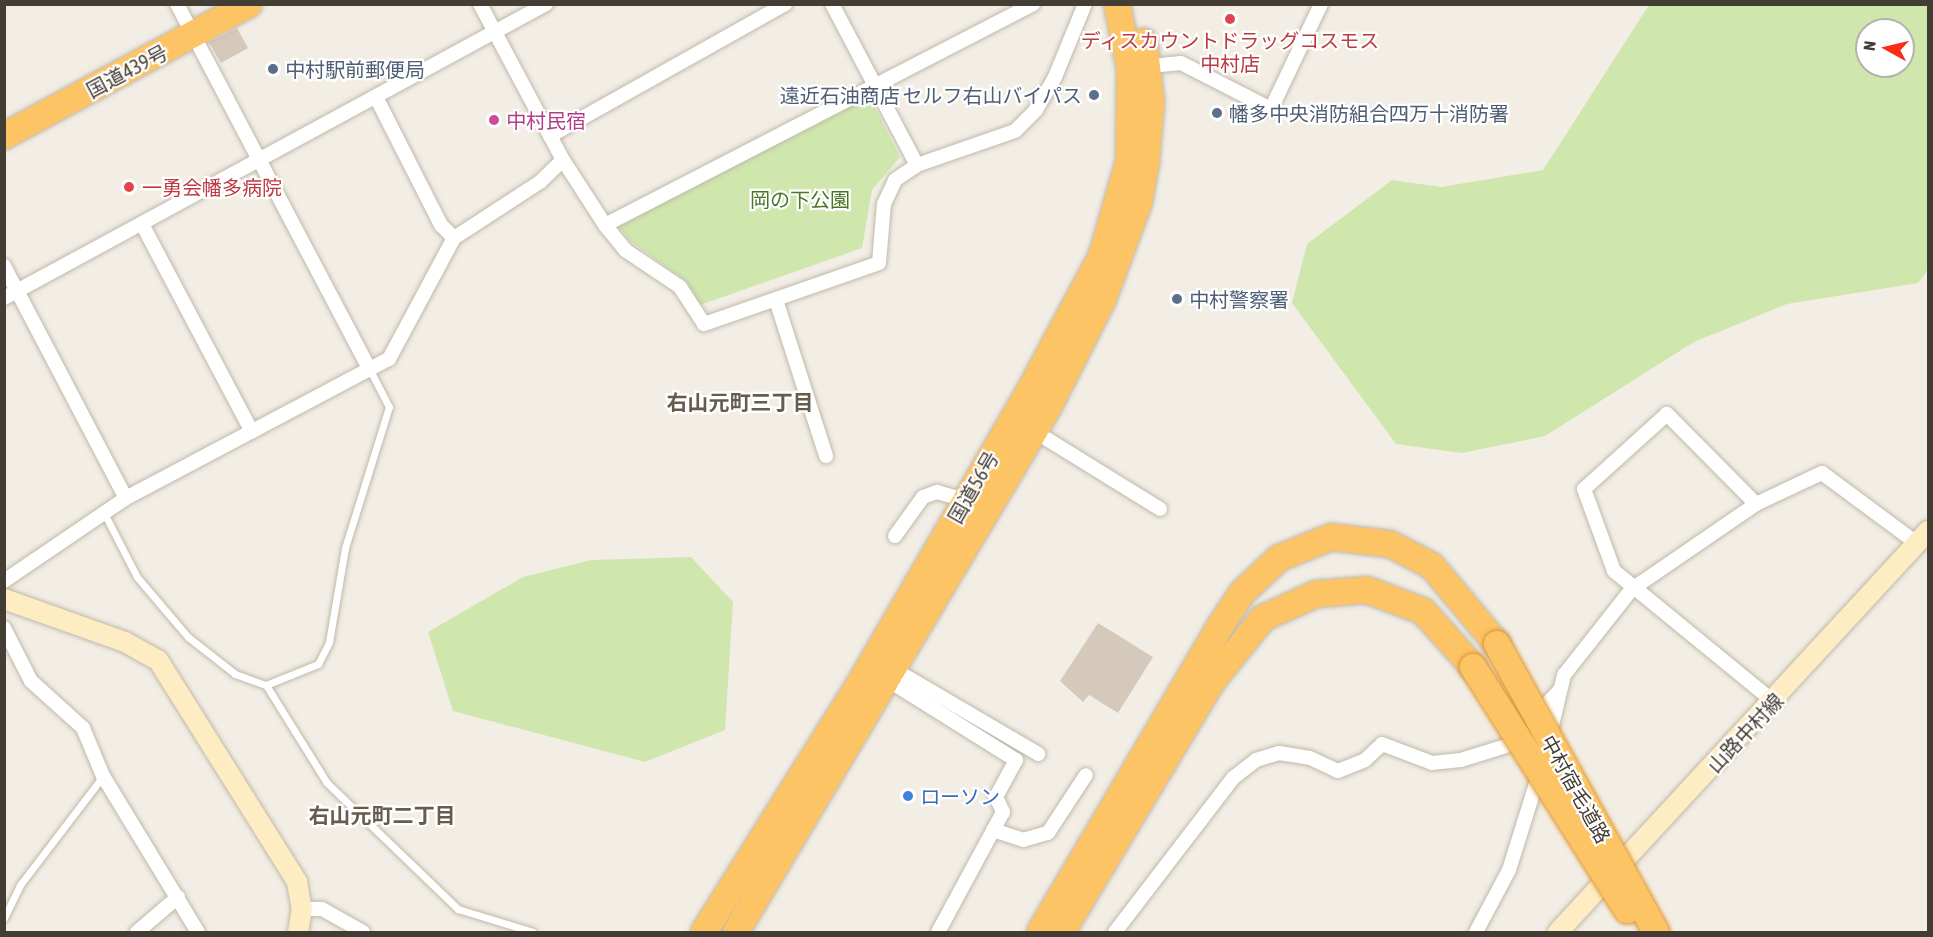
<!DOCTYPE html>
<html>
<head>
<meta charset="utf-8">
<style>
	body { margin:0 }
	#map { position:relative; width:1933px; height:937px; overflow:hidden; background:#f2eee5; font-family:"Asap Condensed","Noto Sans JP",sans-serif }
	div>[style] { position:absolute }
	[style*='--x'] { left:calc(var(--x)*1px); top:calc(var(--y)*1px); width:calc(var(--w)*1px); rotate:calc(var(--a)*1deg) }
	.green>* { inset:0; background:#cfe7ad }
	.building>* { inset:0; background:#d4c9ba }
	.roads { filter:drop-shadow(0 0 2px #c1b8aa) drop-shadow(0 0 2px #c1b8aa) }
	.lane>* { height:7px; margin:-3.5px; padding:0 3.5px; transform-origin:3.5px; border-radius:3.5px; background:#fff }
	.street>* { height:14px; margin:-7px; padding:0 7px; transform-origin:7px; border-radius:7px; background:#fff }
	.secondary>* { height:20px; margin:-10px; padding:0 10px; transform-origin:10px; border-radius:10px; background:#feedc3 }
	.highway>* { height:26px; margin:-13px; padding:0 13px; transform-origin:13px; border-radius:13px; background:#fdc465 }
	.bridges { filter:drop-shadow(0 0 2px #dc9735) drop-shadow(0 0 2px #dc9735) }
	.highway-bridge>* { height:26px; margin:-13px; padding:0 13px; transform-origin:13px; border-radius:13px; background:#fdc465 }
	.dots>* { width:16px; height:16px; translate:-50% -50%; box-sizing:border-box; border:3px solid #fff; border-radius:50% }
	span { translate:-50% -50%; white-space:nowrap; text-align:center; line-height:1.15; -webkit-text-stroke:4.5px #fff; paint-order:stroke }
	.health-label { font-size:20px; color:#be3a42 }
	.left { translate:0 -50%; text-align:left }
	.service-label { font-size:20px; color:#4e5e75 }
	.right { translate:-100% -50%; text-align:right }
	.street-label { font-size:20px; color:#443d34 }
	.hotel-label { font-size:20px; color:#b23c85 }
	.park-label { font-size:20px; color:#497628 }
	.shop-label { font-size:20px; color:#366cbe }
	.neighbourhood-label { font-size:21px; color:#675b4c; font-weight:700 }
	.frame { position:absolute; inset:0; border:6px solid #443d34; pointer-events:none }
	.north { position:absolute; left:1855px; top:18px; width:60px; height:60px; box-sizing:border-box; background:#fff; border:2px solid #b4b1ae; border-radius:50%; rotate:278deg; font-size:16px; font-weight:700; line-height:24px; text-align:center; color:#443d34 }
	.north::after { content:''; display:block; margin:auto; width:21px; height:27px; background:#f92e15; clip-path:polygon(50% 0,100% 100%,50% 72%,0 100%) }
</style>
</head>
<body>
<div id="map">
	<div class="green">
		<i style="clip-path:polygon(evenodd,1649px 5px,1928px 5px,1928px 270px,1918px 283px,1787px 304px,1694px 342px,1545px 436px,1462px 453px,1396px 444px,1292px 303px,1307px 244px,1392px 180px,1441px 187px,1543px 170px,1649px 5px,1867px 30px,1903px 30px,1903px 66px,1867px 66px,1867px 30px)"></i>
		<i style="clip-path:polygon(866px 90px,900px 157px,872px 190px,862px 248px,700px 305px,686px 281px,630px 241px,615px 222px)"></i>
		<i style="clip-path:polygon(691px 557px,733px 602px,725px 730px,645px 762px,453px 711px,428px 632px,523px 577px,591px 560px)"></i>
	</div>
	<div class="building">
		<i style="clip-path:polygon(237px 28px,248px 48px,221px 63px,209px 42px)"></i>
		<i style="clip-path:polygon(1098px 623px,1153px 657px,1118px 713px,1089px 695px,1083px 702px,1060px 681px)"></i>
	</div>
	<div class="roads">
		<div class="lane">
			<i style="--x:104;--y:513;--w:72;--a:62.7"></i>
			<i style="--x:137;--y:577;--w:79;--a:49.6"></i>
			<i style="--x:188;--y:637;--w:60;--a:38.2"></i>
			<i style="--x:235;--y:674;--w:33;--a:20"></i>
			<i style="--x:266;--y:685;--w:115;--a:58.1"></i>
			<i style="--x:327;--y:783;--w:182;--a:43.9"></i>
			<i style="--x:458;--y:909;--w:78;--a:17"></i>
			<i style="--x:266;--y:685;--w:56;--a:-22"></i>
			<i style="--x:318;--y:664;--w:25;--a:-63"></i>
			<i style="--x:329;--y:642;--w:95;--a:-80.3"></i>
			<i style="--x:345;--y:548;--w:148;--a:-72.7"></i>
			<i style="--x:389;--y:407;--w:42;--a:-117.2"></i>
			<i style="--x:4;--y:918;--w:37;--a:-64"></i>
			<i style="--x:20;--y:885;--w:137;--a:-52.7"></i>
		</div>
		<div class="street">
			<i style="--x:177;--y:4;--w:414;--a:62.2"></i>
			<i style="--x:480;--y:4;--w:177;--a:62"></i>
			<i style="--x:563;--y:160;--w:77;--a:57.1"></i>
			<i style="--x:605;--y:225;--w:32;--a:51"></i>
			<i style="--x:625;--y:250;--w:66;--a:33.9"></i>
			<i style="--x:680;--y:287;--w:44;--a:57"></i>
			<i style="--x:704;--y:324;--w:185;--a:-19.2"></i>
			<i style="--x:879;--y:263;--w:59;--a:-85.2"></i>
			<i style="--x:884;--y:204;--w:26;--a:-65"></i>
			<i style="--x:895;--y:180;--w:27;--a:-34"></i>
			<i style="--x:917;--y:165;--w:104;--a:-19.1"></i>
			<i style="--x:1015;--y:131;--w:30;--a:-45"></i>
			<i style="--x:1036;--y:110;--w:38;--a:-60"></i>
			<i style="--x:1055;--y:77;--w:79;--a:-67.7"></i>
			<i style="--x:832;--y:4;--w:182;--a:62.2"></i>
			<i style="--x:1141;--y:67;--w:40;--a:-5.7"></i>
			<i style="--x:1181;--y:63;--w:101;--a:27.1"></i>
			<i style="--x:1271;--y:109;--w:116;--a:-64.5"></i>
			<i style="--x:376;--y:97;--w:144;--a:63.1"></i>
			<i style="--x:441;--y:225;--w:18;--a:45"></i>
			<i style="--x:550;--y:136;--w:270;--a:-29.3"></i>
			<i style="--x:142;--y:224;--w:235;--a:62.1"></i>
			<i style="--x:605;--y:225;--w:482;--a:-27.3"></i>
			<i style="--x:4;--y:266;--w:262;--a:62.3"></i>
			<i style="--x:4;--y:298;--w:617;--a:-28.48"></i>
			<i style="--x:776;--y:300;--w:164;--a:72.2"></i>
			<i style="--x:1029;--y:428;--w:154;--a:31.7"></i>
			<i style="--x:1756;--y:504;--w:127;--a:-134.7"></i>
			<i style="--x:1667;--y:414;--w:112;--a:137.9"></i>
			<i style="--x:1584;--y:489;--w:87;--a:69.9"></i>
			<i style="--x:1614;--y:571;--w:207;--a:39.3"></i>
			<i style="--x:895;--y:536;--w:48;--a:-54.3"></i>
			<i style="--x:923;--y:497;--w:15;--a:-20"></i>
			<i style="--x:937;--y:492;--w:29;--a:16"></i>
			<i style="--x:4;--y:581;--w:148;--a:-34.2"></i>
			<i style="--x:126;--y:498;--w:297;--a:-27.9"></i>
			<i style="--x:389;--y:359;--w:137;--a:-61.8"></i>
			<i style="--x:454;--y:238;--w:103;--a:-33.1"></i>
			<i style="--x:540;--y:182;--w:32;--a:-44"></i>
			<i style="--x:4;--y:628;--w:59;--a:63"></i>
			<i style="--x:31;--y:681;--w:70;--a:42.1"></i>
			<i style="--x:83;--y:728;--w:52;--a:67.4"></i>
			<i style="--x:103;--y:776;--w:183;--a:58.7"></i>
			<i style="--x:890;--y:667;--w:172;--a:30.4"></i>
			<i style="--x:883;--y:677;--w:157;--a:32"></i>
			<i style="--x:1016;--y:760;--w:42;--a:118.4"></i>
			<i style="--x:996;--y:797;--w:17;--a:65"></i>
			<i style="--x:1003;--y:812;--w:136;--a:118.4"></i>
			<i style="--x:1549;--y:738;--w:65;--a:-76.6"></i>
			<i style="--x:1564;--y:675;--w:110;--a:-51.7"></i>
			<i style="--x:1632;--y:589;--w:150;--a:-34.4"></i>
			<i style="--x:1756;--y:504;--w:73;--a:-25.2"></i>
			<i style="--x:1822;--y:473;--w:119;--a:36.5"></i>
			<i style="--x:993;--y:830;--w:32;--a:18"></i>
			<i style="--x:1023;--y:840;--w:26;--a:-16"></i>
			<i style="--x:1048;--y:833;--w:69;--a:-56.8"></i>
			<i style="--x:302;--y:909;--w:20;--a:0"></i>
			<i style="--x:322;--y:909;--w:47;--a:29.3"></i>
			<i style="--x:137;--y:932;--w:54;--a:-40.5"></i>
			<i style="--x:1115;--y:932;--w:194;--a:-52.5"></i>
			<i style="--x:1233;--y:778;--w:29;--a:-38"></i>
			<i style="--x:1256;--y:760;--w:24;--a:-17"></i>
			<i style="--x:1279;--y:753;--w:31;--a:9"></i>
			<i style="--x:1310;--y:758;--w:31;--a:25"></i>
			<i style="--x:1338;--y:771;--w:29;--a:-22"></i>
			<i style="--x:1365;--y:760;--w:23;--a:-43"></i>
			<i style="--x:1382;--y:744;--w:53;--a:20.8"></i>
			<i style="--x:1432;--y:763;--w:29;--a:-6"></i>
			<i style="--x:1461;--y:760;--w:47;--a:-17.3"></i>
			<i style="--x:1506;--y:746;--w:78;--a:-46"></i>
			<i style="--x:1476;--y:932;--w:70;--a:-62"></i>
			<i style="--x:1509;--y:870;--w:101;--a:-72.6"></i>
		</div>
		<div class="secondary">
			<i style="--x:4;--y:599;--w:128;--a:19.6"></i>
			<i style="--x:125;--y:642;--w:38;--a:29"></i>
			<i style="--x:158;--y:660;--w:262;--a:57.9"></i>
			<i style="--x:297;--y:882;--w:27;--a:80"></i>
			<i style="--x:302;--y:909;--w:23;--a:100"></i>
			<i style="--x:1558;--y:932;--w:546;--a:-47.3"></i>
		</div>
		<div class="highway">
			<i style="--x:4;--y:136;--w:278;--a:-28.3"></i>
			<i style="--x:704;--y:932;--w:292;--a:-57.9"></i>
			<i style="--x:859;--y:685;--w:339;--a:-59.9"></i>
			<i style="--x:1029;--y:392;--w:155;--a:-61.9"></i>
			<i style="--x:1102;--y:255;--w:98;--a:-74"></i>
			<i style="--x:1129;--y:161;--w:92;--a:-89.4"></i>
			<i style="--x:1130;--y:69;--w:66;--a:-101.3"></i>
			<i style="--x:736;--y:932;--w:610;--a:-59.23"></i>
			<i style="--x:1048;--y:408;--w:122;--a:-63.2"></i>
			<i style="--x:1103;--y:299;--w:103;--a:-69.6"></i>
			<i style="--x:1139;--y:202;--w:40;--a:-80"></i>
			<i style="--x:1146;--y:163;--w:61;--a:-85.3"></i>
			<i style="--x:1151;--y:102;--w:61;--a:-96.5"></i>
			<i style="--x:1040;--y:932;--w:353;--a:-59.5"></i>
			<i style="--x:1219;--y:628;--w:42;--a:-56.7"></i>
			<i style="--x:1242;--y:593;--w:51;--a:-43.4"></i>
			<i style="--x:1279;--y:558;--w:56;--a:-22"></i>
			<i style="--x:1331;--y:537;--w:59;--a:6.8"></i>
			<i style="--x:1390;--y:544;--w:47;--a:27.6"></i>
			<i style="--x:1432;--y:566;--w:102;--a:50.2"></i>
			<i style="--x:1062;--y:932;--w:294;--a:-59.1"></i>
			<i style="--x:1213;--y:680;--w:80;--a:-51.1"></i>
			<i style="--x:1263;--y:618;--w:58;--a:-24.4"></i>
			<i style="--x:1316;--y:594;--w:51;--a:-4.5"></i>
			<i style="--x:1367;--y:590;--w:60;--a:20.6"></i>
			<i style="--x:1423;--y:611;--w:75;--a:48.2"></i>
		</div>
	</div>
	<div class="bridges">
		<div class="highway-bridge">
			<i style="--x:1497;--y:644;--w:329;--a:61.1"></i>
			<i style="--x:1473;--y:667;--w:288;--a:57.6"></i>
		</div>
	</div>
	<div class="dots">
		<i style="left:1230px;top:19px;background:#e0444e"></i>
		<i style="left:273px;top:69px;background:#5c6f8a"></i>
		<i style="left:1094px;top:95px;background:#5c6f8a"></i>
		<i style="left:1217px;top:113px;background:#5c6f8a"></i>
		<i style="left:494px;top:120px;background:#d1479c"></i>
		<i style="left:129px;top:187px;background:#e0444e"></i>
		<i style="left:1177px;top:299px;background:#5c6f8a"></i>
		<i style="left:908px;top:796px;background:#3f7fe0"></i>
	</div>
	<div class="health-label">
		<span style="left:1230px;top:52px">ディスカウントドラッグコスモス<br>中村店</span>
		<span class="left" style="left:142px;top:187px">一勇会幡多病院</span>
	</div>
	<div class="service-label">
		<span class="left" style="left:285px;top:69px">中村駅前郵便局</span>
		<span class="right" style="left:1082px;top:95px">遠近石油商店 セルフ右山バイパス</span>
		<span class="left" style="left:1229px;top:113px">幡多中央消防組合四万十消防署</span>
		<span class="left" style="left:1189px;top:299px">中村警察署</span>
	</div>
	<div class="street-label">
		<span style="left:127px;top:71px;rotate:-28deg">国道439号</span>
		<span style="left:973px;top:487px;rotate:-60deg">国道56号</span>
		<span style="left:1745px;top:733px;rotate:-47deg">山路中村線</span>
		<span style="left:1576px;top:789px;rotate:61deg">中村宿毛道路</span>
	</div>
	<div class="hotel-label">
		<span class="left" style="left:506px;top:120px">中村民宿</span>
	</div>
	<div class="park-label">
		<span style="left:800px;top:199px">岡の下公園</span>
	</div>
	<div class="shop-label">
		<span class="left" style="left:920px;top:796px">ローソン</span>
	</div>
	<div class="neighbourhood-label">
		<span style="left:740px;top:402px">右山元町三丁目</span>
		<span style="left:382px;top:815px">右山元町二丁目</span>
	</div>
	<div class="frame"></div>
	<div class="north">N</div>
</div>
</body>
</html>
